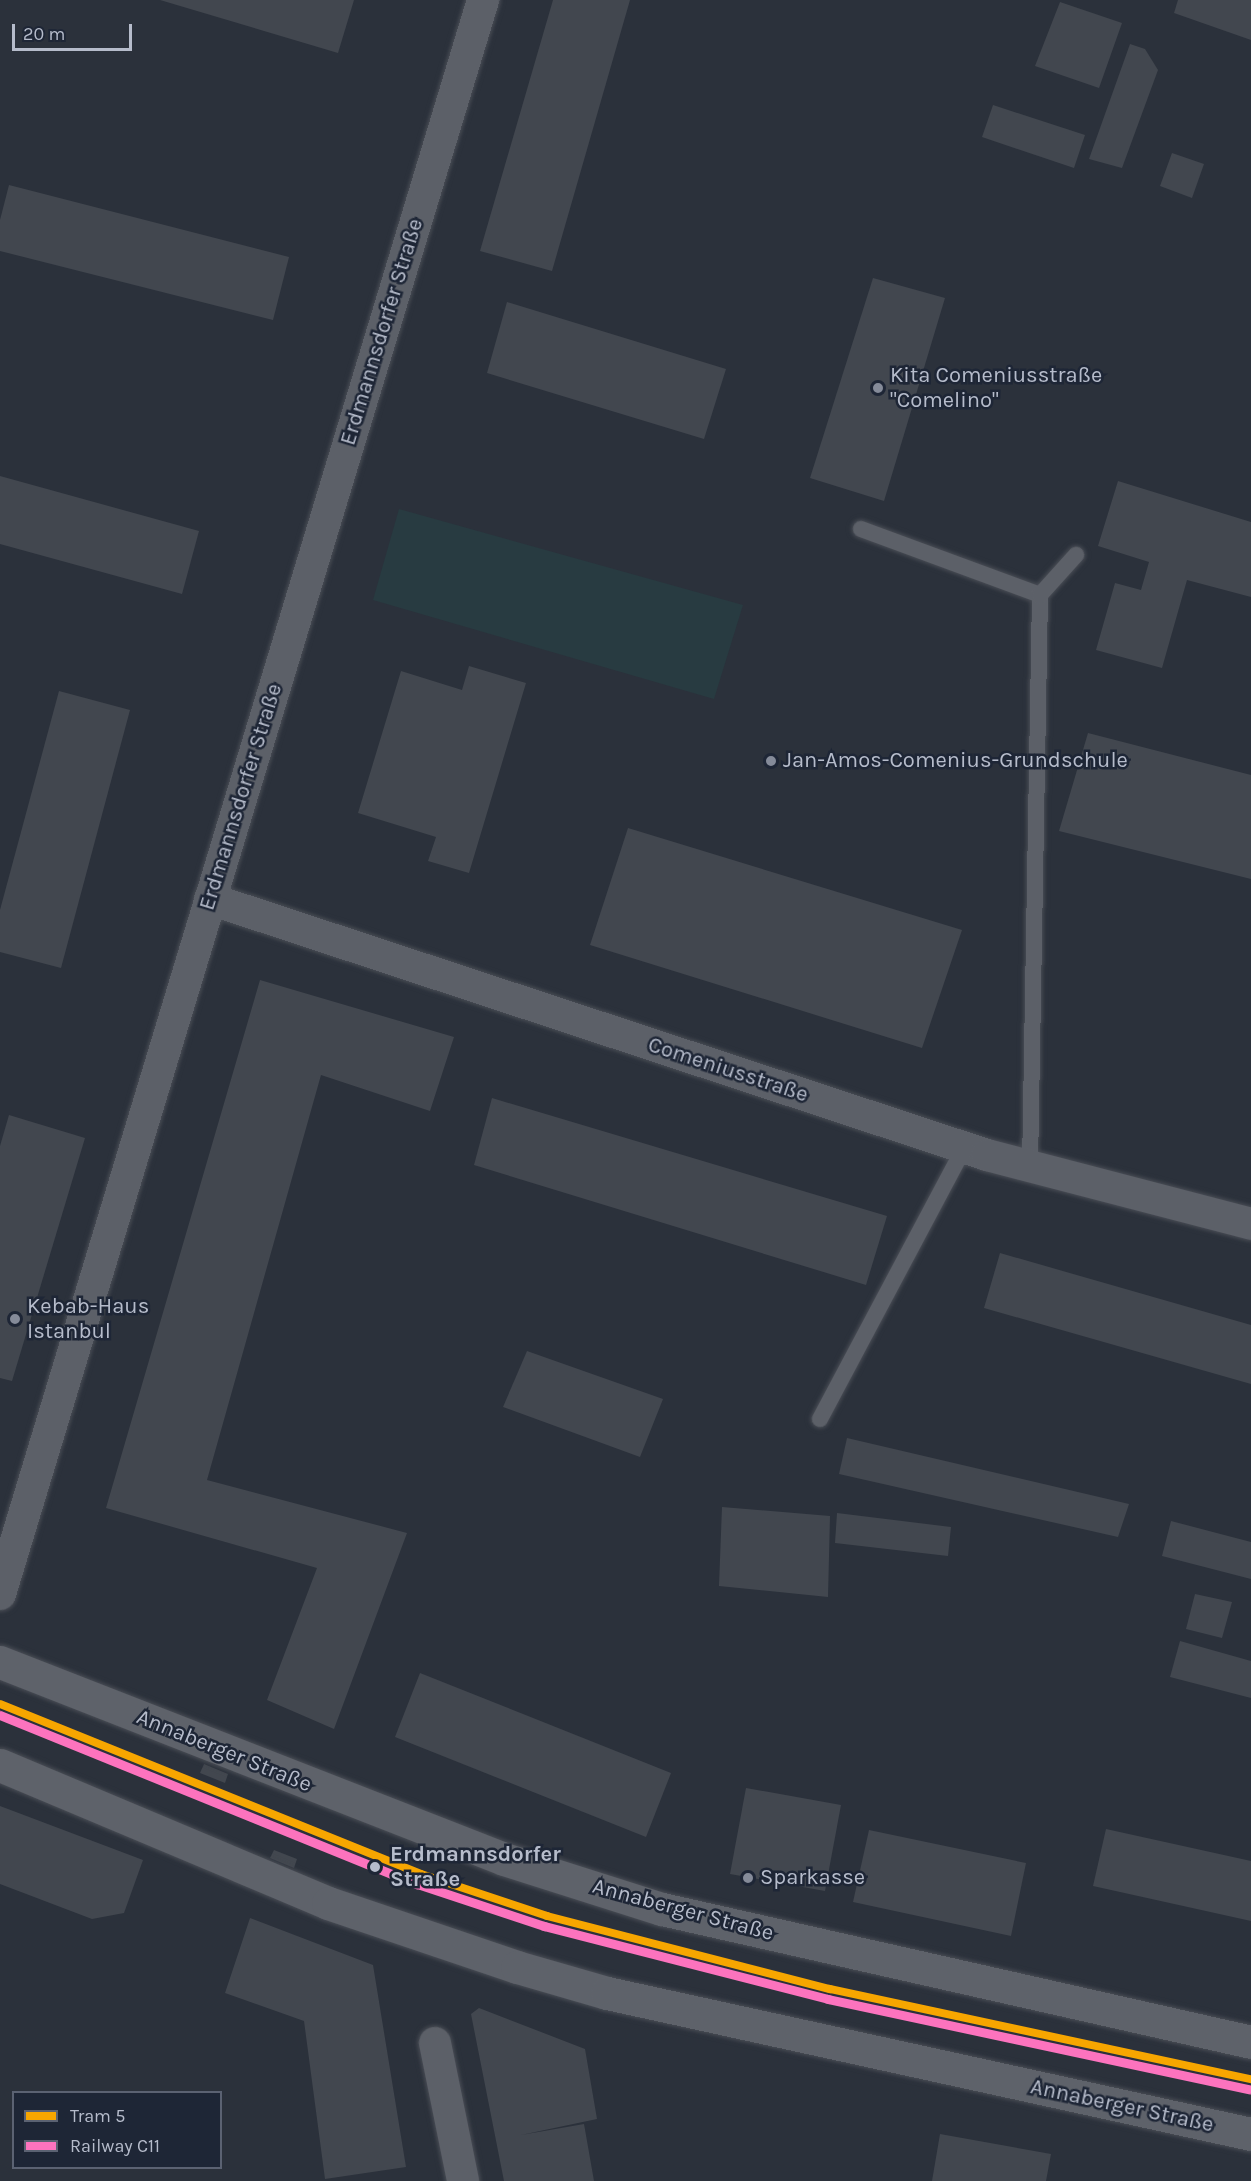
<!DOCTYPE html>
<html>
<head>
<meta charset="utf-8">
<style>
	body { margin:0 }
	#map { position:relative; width:1251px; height:2181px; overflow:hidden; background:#2b313b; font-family:Karla,sans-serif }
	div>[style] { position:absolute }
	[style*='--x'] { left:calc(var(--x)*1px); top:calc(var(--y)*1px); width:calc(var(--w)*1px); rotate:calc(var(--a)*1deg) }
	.green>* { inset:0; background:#283b41 }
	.building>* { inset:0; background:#42474f }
	.roads { filter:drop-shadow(0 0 2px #494d55) drop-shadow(0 0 2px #494d55) }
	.lane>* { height:16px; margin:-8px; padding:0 8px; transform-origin:8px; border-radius:8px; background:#5c6068 }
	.street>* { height:32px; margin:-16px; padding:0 16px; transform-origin:16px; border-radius:16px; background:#5c6068 }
	.primary>* { height:33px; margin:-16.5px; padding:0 16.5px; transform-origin:16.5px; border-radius:16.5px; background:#5e626a }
	.rail-1>* { height:9px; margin:-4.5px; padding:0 4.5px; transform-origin:4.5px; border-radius:4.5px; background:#fc73be }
	.tram-1>* { height:8px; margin:-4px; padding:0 4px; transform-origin:4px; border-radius:4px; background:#f7a600 }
	.dots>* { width:16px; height:16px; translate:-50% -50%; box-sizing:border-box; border:3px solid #1e2636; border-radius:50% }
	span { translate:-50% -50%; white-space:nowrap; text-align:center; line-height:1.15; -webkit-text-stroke:5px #1e2636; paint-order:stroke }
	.street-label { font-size:22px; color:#b6bccb }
	.poi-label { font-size:22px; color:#b6bccb }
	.left { translate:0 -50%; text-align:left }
	.stop-label { font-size:22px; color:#b6bccb; font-weight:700 }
	.legend { position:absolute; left:12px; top:2091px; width:210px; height:78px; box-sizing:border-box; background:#1e2636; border:2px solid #5b6272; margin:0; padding:8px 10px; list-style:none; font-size:18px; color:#b6bccb }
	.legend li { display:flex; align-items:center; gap:12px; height:30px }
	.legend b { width:30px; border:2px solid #5b6272 }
	.scale { position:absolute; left:12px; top:24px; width:120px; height:27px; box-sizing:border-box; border:3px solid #b6bccb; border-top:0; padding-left:8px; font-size:18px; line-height:21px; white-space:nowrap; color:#b6bccb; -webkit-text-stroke:4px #1e2636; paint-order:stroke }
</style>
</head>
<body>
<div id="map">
	<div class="green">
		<i style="clip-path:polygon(399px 509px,743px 605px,714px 699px,373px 600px)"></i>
	</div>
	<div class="building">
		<i style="clip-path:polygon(160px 0,354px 0,338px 53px)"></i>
		<i style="clip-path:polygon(553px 0,630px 0,552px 271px,480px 251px)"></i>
		<i style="clip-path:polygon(1178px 0,1251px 0,1251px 40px,1174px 13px)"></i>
		<i style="clip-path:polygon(1060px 2px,1122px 23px,1099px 88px,1035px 66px)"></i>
		<i style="clip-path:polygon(1130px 44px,1145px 49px,1158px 70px,1122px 168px,1089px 159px)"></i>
		<i style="clip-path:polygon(993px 105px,1085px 135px,1074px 168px,982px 137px)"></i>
		<i style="clip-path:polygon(1172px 153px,1204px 164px,1192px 198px,1160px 186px)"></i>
		<i style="clip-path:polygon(9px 185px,289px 257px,273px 320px,0 251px,0 220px)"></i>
		<i style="clip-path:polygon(873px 278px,945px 298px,884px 501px,810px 478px)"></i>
		<i style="clip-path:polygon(507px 302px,726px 369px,704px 439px,487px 373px)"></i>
		<i style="clip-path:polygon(0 476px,199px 531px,182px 594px,0 544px)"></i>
		<i style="clip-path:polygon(1118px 481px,1251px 522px,1251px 597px,1187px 580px,1162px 668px,1096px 650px,1115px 583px,1141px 590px,1149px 562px,1098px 546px)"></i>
		<i style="clip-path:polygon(469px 666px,526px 683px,469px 873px,428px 861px,436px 837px,358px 813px,401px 671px,462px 690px)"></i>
		<i style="clip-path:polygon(59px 691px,130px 710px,61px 968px,0 952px,0 910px)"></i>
		<i style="clip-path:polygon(1088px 733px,1251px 775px,1251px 879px,1059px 831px)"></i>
		<i style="clip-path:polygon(628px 828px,962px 930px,922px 1048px,590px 945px)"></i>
		<i style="clip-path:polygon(260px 980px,454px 1037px,430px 1111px,321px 1075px,207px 1480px,407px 1533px,334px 1729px,267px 1700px,317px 1568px,106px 1508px)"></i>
		<i style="clip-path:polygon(492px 1098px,887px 1216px,866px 1285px,474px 1165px)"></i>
		<i style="clip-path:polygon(9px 1115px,85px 1138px,12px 1381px,0 1378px,0 1146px)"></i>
		<i style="clip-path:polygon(1000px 1253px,1251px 1325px,1251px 1384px,984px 1308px)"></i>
		<i style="clip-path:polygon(527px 1351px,663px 1399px,640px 1457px,503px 1407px)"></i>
		<i style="clip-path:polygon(847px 1438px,1129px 1504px,1118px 1537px,839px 1474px)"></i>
		<i style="clip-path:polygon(722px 1507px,830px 1516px,828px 1597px,719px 1586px)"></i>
		<i style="clip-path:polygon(837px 1513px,951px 1527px,948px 1556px,835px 1543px)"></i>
		<i style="clip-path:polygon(1171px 1521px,1251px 1542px,1251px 1579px,1162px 1556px)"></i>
		<i style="clip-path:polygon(1195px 1594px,1232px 1602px,1222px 1638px,1186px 1629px)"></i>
		<i style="clip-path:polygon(1180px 1641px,1251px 1661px,1251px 1698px,1170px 1677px)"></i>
		<i style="clip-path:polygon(420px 1673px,671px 1773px,646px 1837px,395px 1737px)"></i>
		<i style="clip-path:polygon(204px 1764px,228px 1774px,225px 1783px,200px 1773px)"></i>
		<i style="clip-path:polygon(746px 1788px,841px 1805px,825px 1891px,730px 1874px)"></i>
		<i style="clip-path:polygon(0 1806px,143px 1860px,124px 1913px,92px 1919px,0 1884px)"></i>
		<i style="clip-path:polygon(1106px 1829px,1251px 1861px,1251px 1921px,1093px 1886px)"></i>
		<i style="clip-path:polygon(869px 1830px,1026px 1863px,1011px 1936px,853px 1902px)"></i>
		<i style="clip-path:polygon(274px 1850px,297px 1859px,294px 1868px,270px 1858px)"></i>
		<i style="clip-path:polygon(250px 1918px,373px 1965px,406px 2167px,325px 2179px,304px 2021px,225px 1993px)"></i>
		<i style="clip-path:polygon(479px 2008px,585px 2049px,597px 2119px,521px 2135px,584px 2124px,594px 2181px,504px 2181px,471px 2014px)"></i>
		<i style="clip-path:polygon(940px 2134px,1051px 2154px,1046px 2181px,932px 2181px)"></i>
	</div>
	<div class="roads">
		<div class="lane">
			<i style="--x:861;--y:529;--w:191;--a:20.2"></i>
			<i style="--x:1030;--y:1167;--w:572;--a:-89"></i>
			<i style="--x:1040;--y:595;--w:54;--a:-48"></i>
			<i style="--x:820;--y:1419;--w:307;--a:-62"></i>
		</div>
		<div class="street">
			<i style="--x:210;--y:899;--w:818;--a:18.24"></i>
			<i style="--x:987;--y:1155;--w:273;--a:14.6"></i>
			<i style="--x:0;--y:1594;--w:1666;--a:-73.14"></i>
			<i style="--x:435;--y:2043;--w:141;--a:78.5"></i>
		</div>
		<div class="primary">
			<i style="--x:0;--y:1662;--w:541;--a:21.35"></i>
			<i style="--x:504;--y:1859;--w:166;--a:17.6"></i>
			<i style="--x:662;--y:1909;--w:604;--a:12.72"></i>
			<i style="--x:0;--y:1765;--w:356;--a:22.8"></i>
			<i style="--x:328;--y:1903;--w:200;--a:18.7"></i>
			<i style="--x:517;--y:1967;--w:94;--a:16.1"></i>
			<i style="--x:607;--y:1993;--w:659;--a:12.35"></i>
		</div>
	</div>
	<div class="rail-1">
		<i style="--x:0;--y:1715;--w:450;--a:22.1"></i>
		<i style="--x:417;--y:1884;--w:134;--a:18.3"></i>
		<i style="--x:544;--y:1926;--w:293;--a:14.4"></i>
		<i style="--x:828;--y:1999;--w:431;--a:12.1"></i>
	</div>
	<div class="tram-1">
		<i style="--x:0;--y:1704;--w:454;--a:22"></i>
		<i style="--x:421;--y:1874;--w:133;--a:18.4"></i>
		<i style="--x:547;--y:1916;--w:292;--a:14.5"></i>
		<i style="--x:830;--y:1989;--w:431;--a:12.1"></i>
	</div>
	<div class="dots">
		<i style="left:878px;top:388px;background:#858b99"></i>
		<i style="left:771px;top:761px;background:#858b99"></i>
		<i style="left:15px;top:1319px;background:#858b99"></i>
		<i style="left:375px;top:1867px;background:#b6bccb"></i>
		<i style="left:748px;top:1878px;background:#858b99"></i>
	</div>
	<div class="street-label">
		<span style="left:382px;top:332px;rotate:-73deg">Erdmannsdorfer Straße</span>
		<span style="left:241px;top:797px;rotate:-73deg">Erdmannsdorfer Straße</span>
		<span style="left:728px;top:1070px;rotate:18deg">Comeniusstraße</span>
		<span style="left:224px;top:1751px;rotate:22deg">Annaberger Straße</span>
		<span style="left:683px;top:1910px;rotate:15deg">Annaberger Straße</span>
		<span style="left:1122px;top:2106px;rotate:12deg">Annaberger Straße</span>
	</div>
	<div class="poi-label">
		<span class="left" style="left:890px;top:388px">Kita Comeniusstraße<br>"Comelino"</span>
		<span class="left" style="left:783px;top:761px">Jan-Amos-Comenius-Grundschule</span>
		<span class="left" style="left:27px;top:1319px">Kebab-Haus<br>Istanbul</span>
		<span class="left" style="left:760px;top:1878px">Sparkasse</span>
	</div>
	<div class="stop-label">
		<span class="left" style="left:390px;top:1867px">Erdmannsdorfer<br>Straße</span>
	</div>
	<ul class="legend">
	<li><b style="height:8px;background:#f7a600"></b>Tram 5</li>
	<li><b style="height:8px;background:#fc73be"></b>Railway C11</li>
	</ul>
	<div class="scale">20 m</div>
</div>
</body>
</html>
